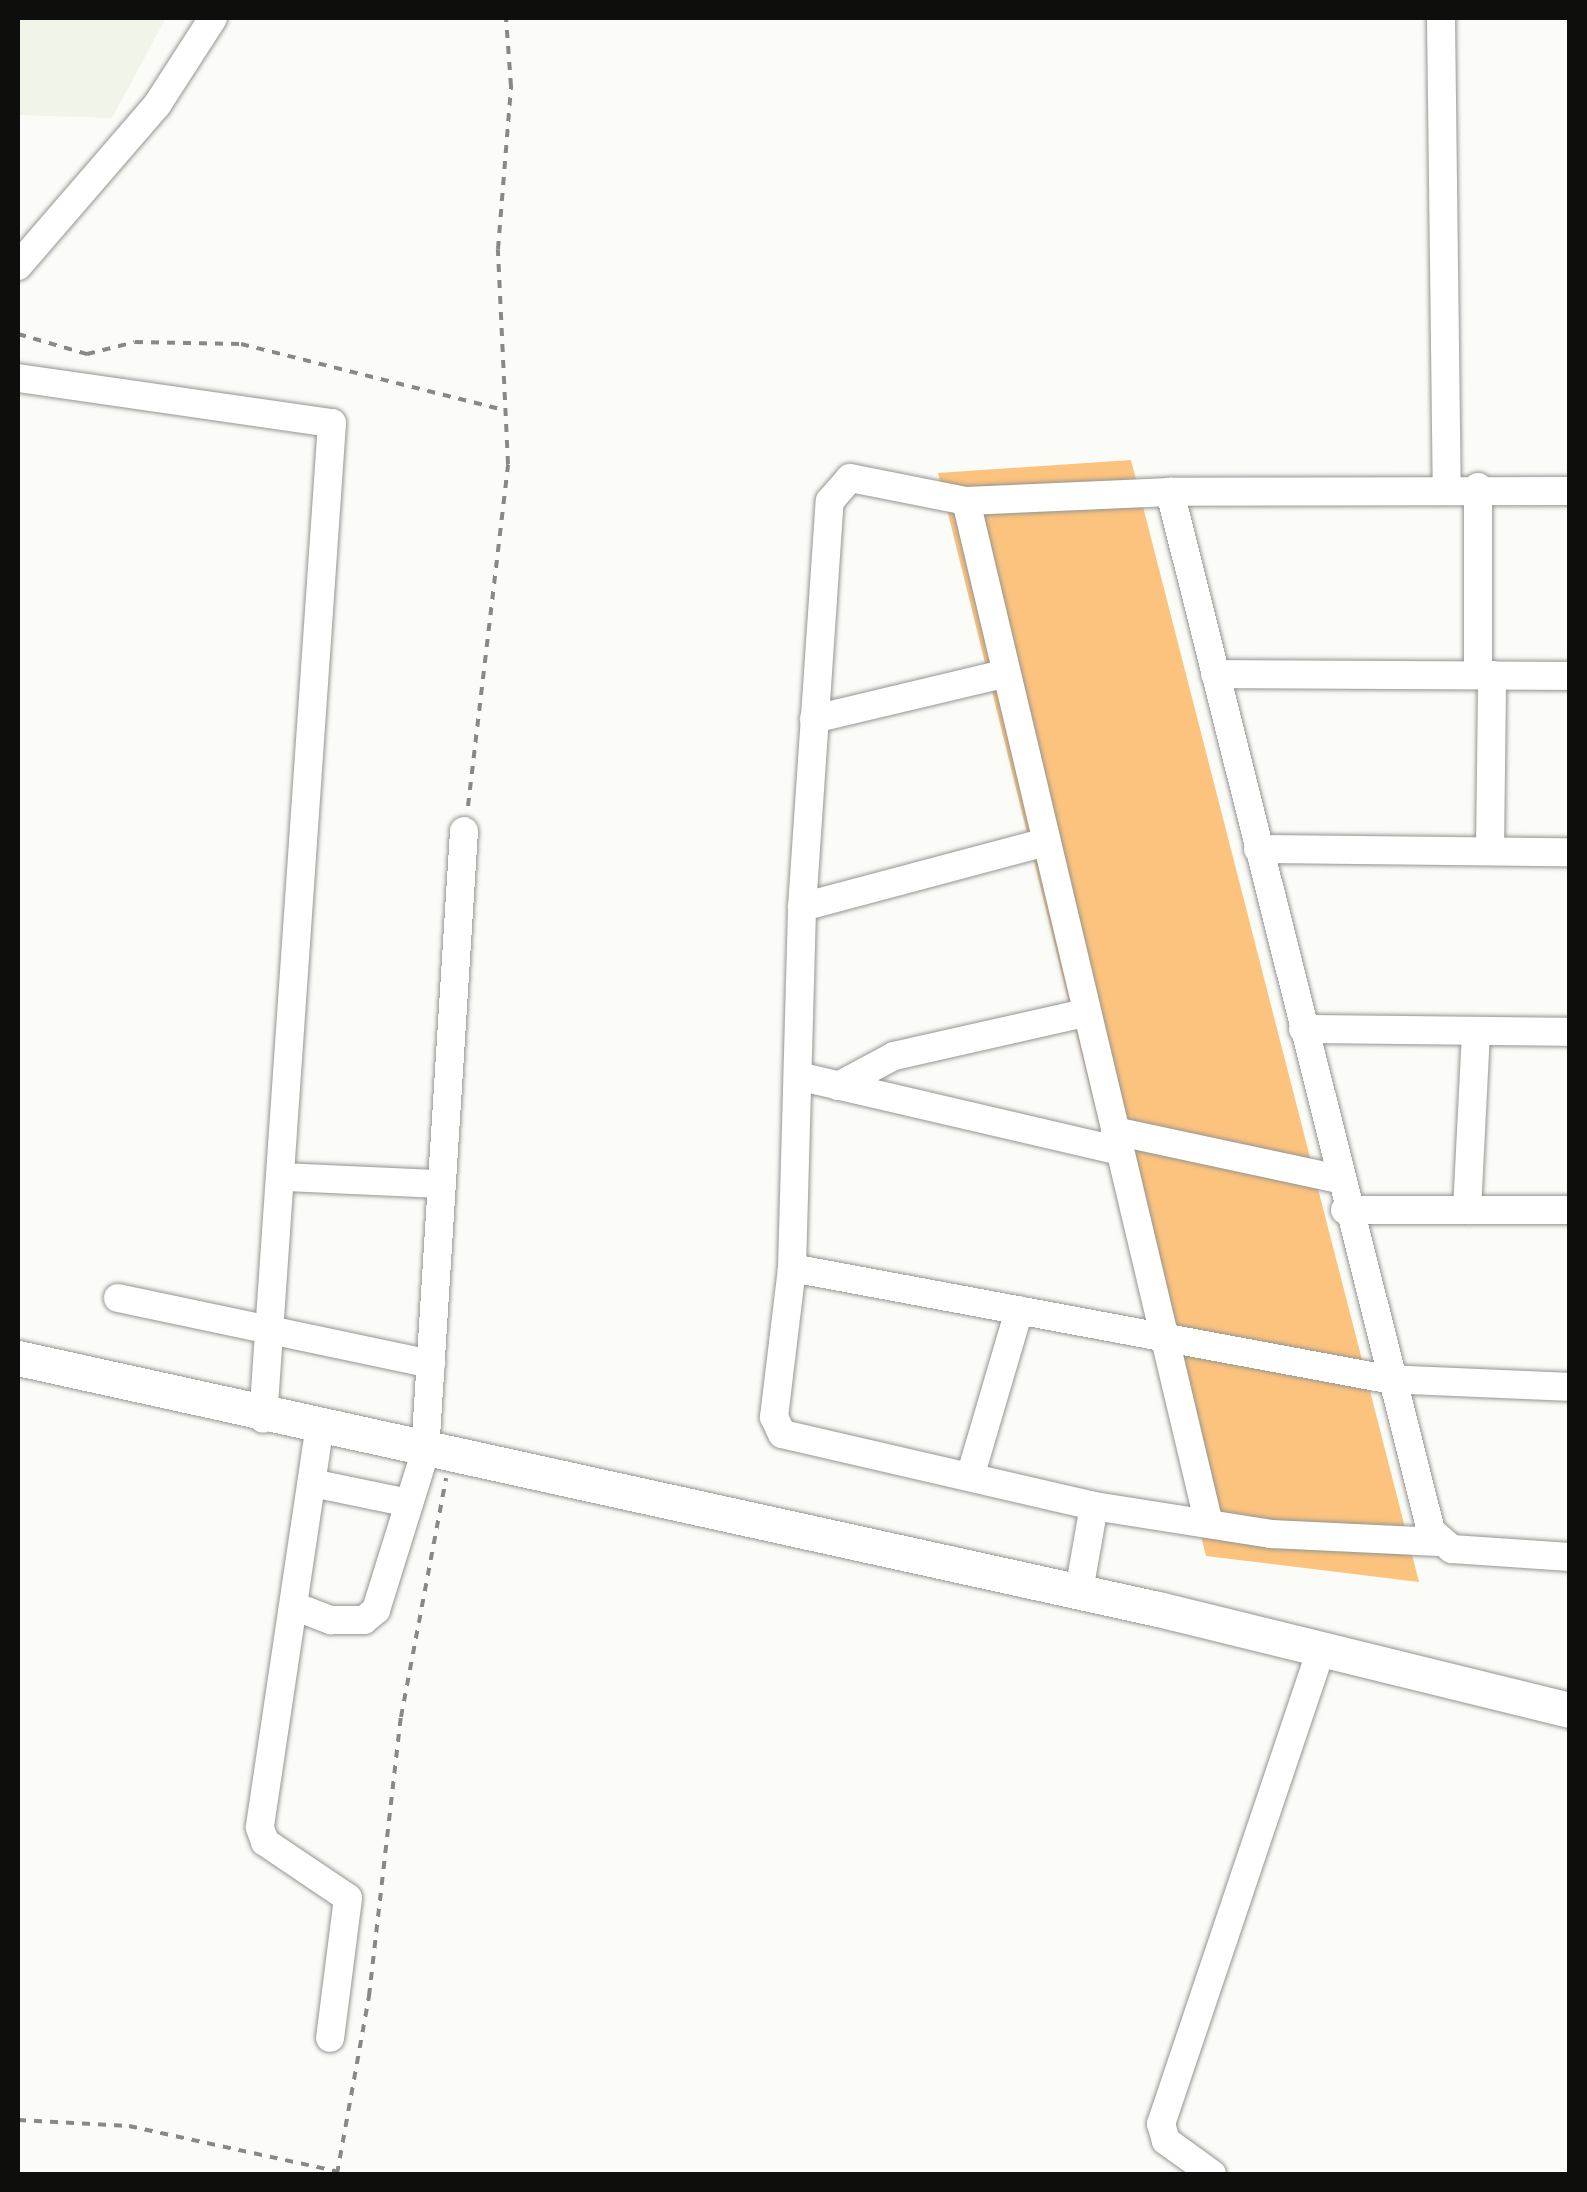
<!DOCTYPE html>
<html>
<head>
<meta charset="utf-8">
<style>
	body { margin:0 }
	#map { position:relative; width:1587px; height:2192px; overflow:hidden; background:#fbfcf8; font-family:"Asap Condensed",sans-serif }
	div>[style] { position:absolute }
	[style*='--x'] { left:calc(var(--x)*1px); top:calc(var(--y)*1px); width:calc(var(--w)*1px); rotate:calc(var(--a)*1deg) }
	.built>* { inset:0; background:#f1f4e8 }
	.green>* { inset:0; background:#fbc37e }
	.path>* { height:4px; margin-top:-2px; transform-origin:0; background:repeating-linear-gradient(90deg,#888986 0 8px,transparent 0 16px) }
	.roads { filter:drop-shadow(0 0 2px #949591) drop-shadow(0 0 2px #949591) }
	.minor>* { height:28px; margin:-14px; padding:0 14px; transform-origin:14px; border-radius:14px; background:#fff }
	.major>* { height:35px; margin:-17.5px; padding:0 17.5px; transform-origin:17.5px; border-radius:17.5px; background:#fff }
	span { translate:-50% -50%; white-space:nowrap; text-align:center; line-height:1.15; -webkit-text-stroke:9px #fff; paint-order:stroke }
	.frame { position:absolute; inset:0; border:20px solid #0e0e0d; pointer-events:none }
</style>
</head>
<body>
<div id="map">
	<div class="built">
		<i style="clip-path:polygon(18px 18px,166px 18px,112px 118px,18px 115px)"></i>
	</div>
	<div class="green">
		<i style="clip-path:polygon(1131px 460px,1419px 1582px,1206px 1556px,938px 473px)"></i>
	</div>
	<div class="path">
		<i style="--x:18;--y:334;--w:72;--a:16.2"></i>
		<i style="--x:87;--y:354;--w:49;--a:-14"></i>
		<i style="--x:135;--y:342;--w:106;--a:1.1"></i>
		<i style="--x:241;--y:344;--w:267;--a:14.1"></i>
		<i style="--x:468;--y:806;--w:344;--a:-83.3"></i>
		<i style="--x:508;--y:464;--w:215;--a:-92.7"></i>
		<i style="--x:498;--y:249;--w:164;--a:-85.4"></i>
		<i style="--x:511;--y:86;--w:68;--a:-94.2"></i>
		<i style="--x:18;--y:2120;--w:111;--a:3.1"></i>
		<i style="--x:129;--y:2126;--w:212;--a:12.3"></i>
		<i style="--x:337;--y:2174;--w:181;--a:-79.8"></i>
		<i style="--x:369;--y:1996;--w:281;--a:-83.5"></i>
		<i style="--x:401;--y:1717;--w:243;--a:-79.3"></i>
	</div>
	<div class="roads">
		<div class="minor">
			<i style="--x:1441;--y:18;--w:467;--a:89.3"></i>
			<i style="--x:18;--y:266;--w:213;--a:-49.2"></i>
			<i style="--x:157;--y:105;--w:103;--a:-57.2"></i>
			<i style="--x:18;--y:378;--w:317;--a:8.2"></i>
			<i style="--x:332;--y:423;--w:998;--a:93.96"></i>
			<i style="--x:1478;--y:487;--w:188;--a:90"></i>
			<i style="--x:1570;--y:491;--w:400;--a:179.9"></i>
			<i style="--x:1170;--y:492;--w:1071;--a:75.9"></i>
			<i style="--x:1431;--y:1531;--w:28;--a:41"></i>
			<i style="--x:1452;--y:1549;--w:118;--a:3.9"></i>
			<i style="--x:1170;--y:492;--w:204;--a:177.5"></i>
			<i style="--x:966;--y:501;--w:1051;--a:76.64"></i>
			<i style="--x:1215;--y:674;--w:355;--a:0.3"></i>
			<i style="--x:814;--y:719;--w:194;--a:-13.4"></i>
			<i style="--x:1258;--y:849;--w:312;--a:0.6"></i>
			<i style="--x:1490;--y:851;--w:176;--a:-89.3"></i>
			<i style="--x:802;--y:907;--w:253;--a:-14.9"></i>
			<i style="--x:1303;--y:1029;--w:267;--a:0.6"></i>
			<i style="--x:802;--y:1077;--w:326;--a:13.1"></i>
			<i style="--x:838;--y:1086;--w:64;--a:-28.2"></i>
			<i style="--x:894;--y:1056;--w:196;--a:-12.7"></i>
			<i style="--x:1115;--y:1131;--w:228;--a:12.1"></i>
			<i style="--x:284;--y:1177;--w:154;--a:2.6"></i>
			<i style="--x:1345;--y:1210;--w:225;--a:0"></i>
			<i style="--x:1467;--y:1210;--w:179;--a:-87.1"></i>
			<i style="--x:792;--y:1268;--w:361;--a:-88.4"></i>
			<i style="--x:802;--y:907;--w:407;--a:-86.1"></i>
			<i style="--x:830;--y:501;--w:30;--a:-49"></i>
			<i style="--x:850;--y:478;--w:118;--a:11.2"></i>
			<i style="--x:118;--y:1298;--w:320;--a:11.9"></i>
			<i style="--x:319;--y:1431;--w:401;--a:98.5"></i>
			<i style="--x:260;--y:1828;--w:15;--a:70"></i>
			<i style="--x:265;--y:1842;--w:100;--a:34"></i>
			<i style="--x:348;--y:1898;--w:141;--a:97.3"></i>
			<i style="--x:970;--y:1477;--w:174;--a:-73.6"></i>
			<i style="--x:312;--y:1483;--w:99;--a:11.7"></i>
			<i style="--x:1439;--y:1542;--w:168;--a:-177.3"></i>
			<i style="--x:1271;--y:1534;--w:179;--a:-171"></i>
			<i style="--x:1094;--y:1506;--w:320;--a:-167"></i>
			<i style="--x:782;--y:1434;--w:19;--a:-115"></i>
			<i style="--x:774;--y:1417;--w:150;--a:-83.1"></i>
			<i style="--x:792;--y:1268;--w:605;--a:10.57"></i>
			<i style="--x:1387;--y:1379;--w:183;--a:2.5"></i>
			<i style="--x:1079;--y:1591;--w:86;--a:-80"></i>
			<i style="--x:294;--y:1606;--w:40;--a:21"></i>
			<i style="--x:331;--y:1620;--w:33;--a:0"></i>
			<i style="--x:364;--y:1620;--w:16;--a:-40"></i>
			<i style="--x:376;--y:1610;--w:164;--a:-72.7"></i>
			<i style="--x:425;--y:1453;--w:623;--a:-86.41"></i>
			<i style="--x:1212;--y:2174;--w:57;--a:-144.3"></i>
			<i style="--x:1166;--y:2141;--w:18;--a:-106"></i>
			<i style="--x:1161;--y:2124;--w:500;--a:-71.35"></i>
		</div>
		<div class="major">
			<i style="--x:18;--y:1358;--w:1167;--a:12.42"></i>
			<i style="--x:1158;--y:1609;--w:424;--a:13.8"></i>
		</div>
	</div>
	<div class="frame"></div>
</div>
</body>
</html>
